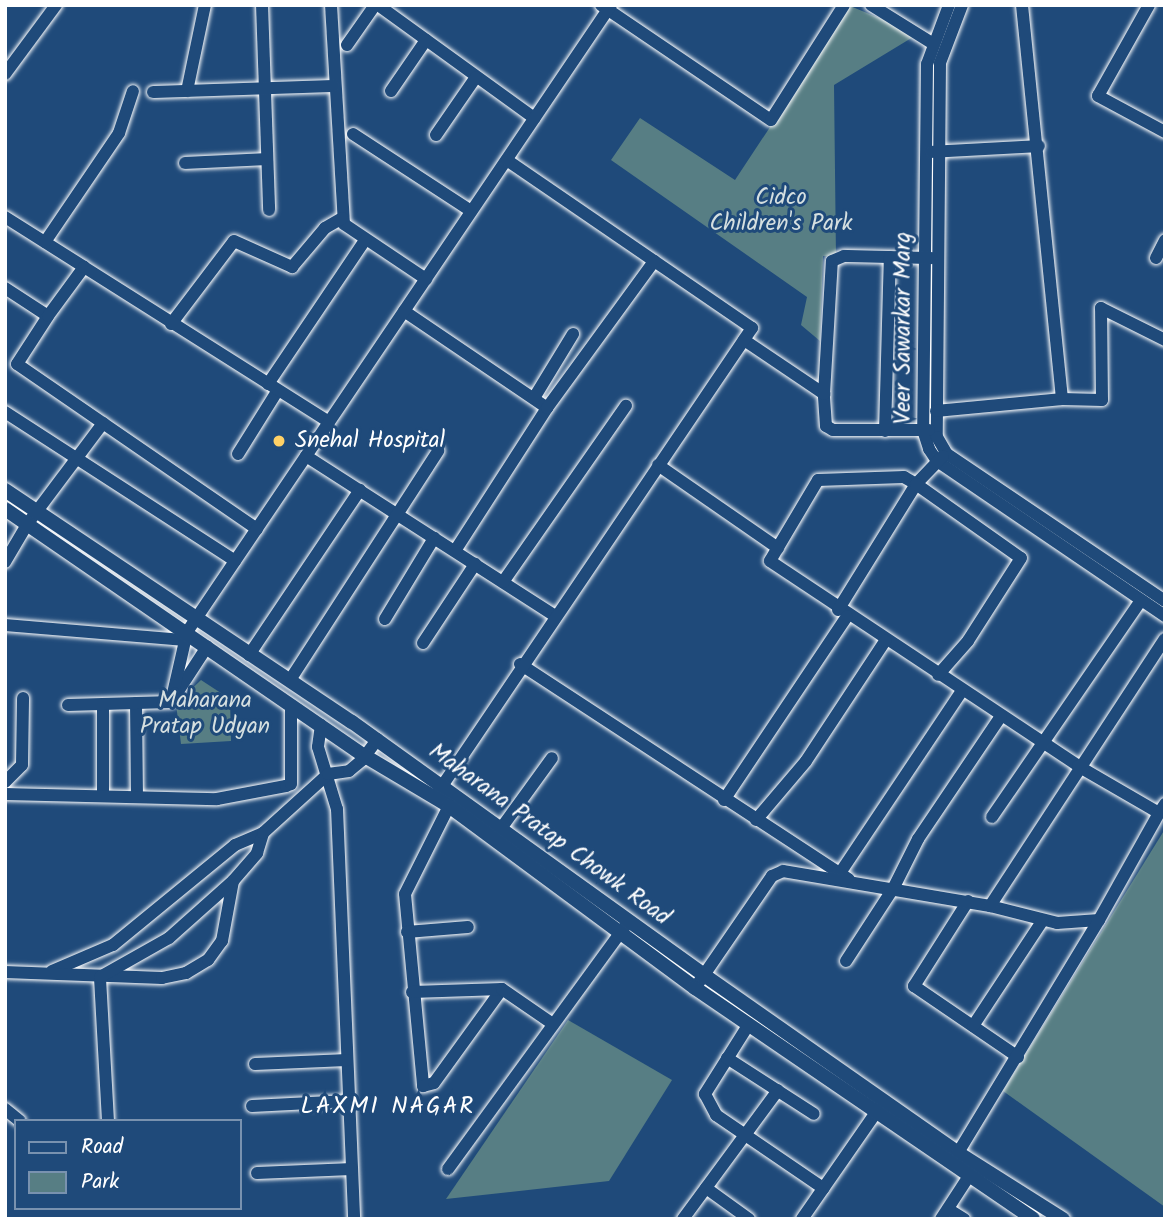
<!DOCTYPE html>
<html>
<head>
<meta charset="utf-8">
<style>
	body { margin:0 }
	#map { position:relative; width:1170px; height:1224px; overflow:hidden; background:#1f4a7a; font-family:Kalam,sans-serif }
	div>[style] { position:absolute }
	[style*='--x'] { left:calc(var(--x)*1px); top:calc(var(--y)*1px); width:calc(var(--w)*1px); rotate:calc(var(--a)*1deg) }
	.green>* { inset:0; background:#577e84 }
	.roads { filter:drop-shadow(0 0 2px #fff) drop-shadow(0 0 2px #fff) }
	.minor>* { height:12px; margin:-6px; padding:0 6px; transform-origin:6px; border-radius:6px; background:#1f4a7a }
	.major>* { height:14px; margin:-7px; padding:0 7px; transform-origin:7px; border-radius:7px; background:#1f4a7a }
	.dots>* { width:19px; height:19px; translate:-50% -50%; box-sizing:border-box; border:4px solid #1f4a7a; border-radius:50% }
	span { translate:-50% -50%; white-space:nowrap; text-align:center; line-height:1.15; -webkit-text-stroke:6px #1f4a7a; paint-order:stroke }
	.park-label { font-size:23px; color:#d5dfe0 }
	.street-label { font-size:23px; color:#fff }
	.poi-label { font-size:23px; color:#fff }
	.left { translate:0 -50%; text-align:left }
	.neighbourhood-label { font-size:24px; color:#fff; letter-spacing:2px }
	.frame { position:absolute; inset:0; border:7px solid #fff; pointer-events:none }
	.legend { position:absolute; left:14px; top:1119px; width:228px; height:91px; box-sizing:border-box; background:#1f4a7a; border:2px solid #7992af; margin:0; padding:9px 12px; list-style:none; font-size:21px; color:#fff }
	.legend li { display:flex; align-items:center; gap:14px; height:35px }
	.legend b { width:35px; border:2px solid #7992af }
</style>
</head>
<body>
<div id="map">
	<div class="green">
		<i style="clip-path:polygon(850px 6px,918px 34px,834px 85px,836px 257px,823px 256px,820px 341px,801px 325px,807px 297px,611px 160px,640px 118px,735px 180px)"></i>
		<i style="clip-path:polygon(201px 680px,230px 699px,231px 741px,181px 744px,176px 704px)"></i>
		<i style="clip-path:polygon(1165px 829px,1165px 1207px,1003px 1091px)"></i>
		<i style="clip-path:polygon(568px 1020px,672px 1080px,609px 1181px,446px 1199px)"></i>
	</div>
	<div class="roads">
		<div class="minor">
			<i style="--x:262;--y:5;--w:205;--a:88"></i>
			<i style="--x:331;--y:5;--w:219;--a:86.6"></i>
			<i style="--x:344;--y:224;--w:99;--a:33.9"></i>
			<i style="--x:378;--y:5;--w:193;--a:35.9"></i>
			<i style="--x:601;--y:5;--w:205;--a:34.1"></i>
			<i style="--x:771;--y:120;--w:136;--a:-57.6"></i>
			<i style="--x:871;--y:5;--w:72;--a:31.9"></i>
			<i style="--x:949;--y:5;--w:63;--a:110.4"></i>
			<i style="--x:927;--y:64;--w:366;--a:90.6"></i>
			<i style="--x:923;--y:430;--w:20;--a:72"></i>
			<i style="--x:929;--y:449;--w:14;--a:56"></i>
			<i style="--x:937;--y:461;--w:276;--a:34.2"></i>
			<i style="--x:962;--y:5;--w:62;--a:110.8"></i>
			<i style="--x:940;--y:63;--w:374;--a:90.5"></i>
			<i style="--x:937;--y:437;--w:20;--a:60"></i>
			<i style="--x:947;--y:454;--w:263;--a:34"></i>
			<i style="--x:1149;--y:5;--w:104;--a:119.3"></i>
			<i style="--x:1098;--y:96;--w:76;--a:28.2"></i>
			<i style="--x:347;--y:45;--w:49;--a:-55"></i>
			<i style="--x:5;--y:74;--w:86;--a:-53.5"></i>
			<i style="--x:187;--y:91;--w:88;--a:-78.2"></i>
			<i style="--x:391;--y:91;--w:62;--a:-55.5"></i>
			<i style="--x:153;--y:92;--w:181;--a:-1.9"></i>
			<i style="--x:353;--y:134;--w:141;--a:33.1"></i>
			<i style="--x:436;--y:135;--w:70;--a:-55.4"></i>
			<i style="--x:931;--y:152;--w:108;--a:-3.2"></i>
			<i style="--x:185;--y:163;--w:82;--a:-2.8"></i>
			<i style="--x:5;--y:217;--w:93;--a:32.3"></i>
			<i style="--x:45;--y:242;--w:132;--a:-55.8"></i>
			<i style="--x:119;--y:133;--w:44;--a:-71.6"></i>
			<i style="--x:1156;--y:258;--w:20;--a:-63"></i>
			<i style="--x:5;--y:288;--w:51;--a:33.1"></i>
			<i style="--x:404;--y:311;--w:173;--a:34.1"></i>
			<i style="--x:547;--y:408;--w:170;--a:122.8"></i>
			<i style="--x:171;--y:324;--w:104;--a:-52.8"></i>
			<i style="--x:234;--y:241;--w:64;--a:24.1"></i>
			<i style="--x:292;--y:267;--w:51;--a:-49.8"></i>
			<i style="--x:325;--y:228;--w:20;--a:-30"></i>
			<i style="--x:744;--y:340;--w:97;--a:34"></i>
			<i style="--x:268;--y:384;--w:174;--a:-56"></i>
			<i style="--x:534;--y:398;--w:75;--a:-58.6"></i>
			<i style="--x:1062;--y:399;--w:40;--a:1.4"></i>
			<i style="--x:1102;--y:400;--w:92;--a:-90.6"></i>
			<i style="--x:1101;--y:308;--w:72;--a:26.6"></i>
			<i style="--x:547;--y:408;--w:182;--a:-53.9"></i>
			<i style="--x:936;--y:411;--w:127;--a:-5.4"></i>
			<i style="--x:1062;--y:399;--w:396;--a:-95.8"></i>
			<i style="--x:5;--y:412;--w:274;--a:32.9"></i>
			<i style="--x:929;--y:430;--w:96;--a:180"></i>
			<i style="--x:833;--y:430;--w:8;--a:-150"></i>
			<i style="--x:826;--y:426;--w:32;--a:-94"></i>
			<i style="--x:824;--y:394;--w:133;--a:-86.6"></i>
			<i style="--x:832;--y:261;--w:13;--a:-23"></i>
			<i style="--x:844;--y:256;--w:88;--a:1.3"></i>
			<i style="--x:885;--y:431;--w:174;--a:-88.4"></i>
			<i style="--x:238;--y:454;--w:75;--a:-58"></i>
			<i style="--x:306;--y:456;--w:295;--a:32.7"></i>
			<i style="--x:943;--y:456;--w:39;--a:134"></i>
			<i style="--x:916;--y:484;--w:14;--a:-150"></i>
			<i style="--x:904;--y:477;--w:86;--a:178"></i>
			<i style="--x:818;--y:480;--w:94;--a:120.7"></i>
			<i style="--x:770;--y:561;--w:370;--a:33.6"></i>
			<i style="--x:1078;--y:766;--w:94;--a:30.1"></i>
			<i style="--x:1159;--y:813;--w:11;--a:-56"></i>
			<i style="--x:658;--y:465;--w:146;--a:34.7"></i>
			<i style="--x:257;--y:529;--w:291;--a:-145.5"></i>
			<i style="--x:17;--y:364;--w:57;--a:-57.1"></i>
			<i style="--x:48;--y:316;--w:61;--a:-53.7"></i>
			<i style="--x:84;--y:267;--w:290;--a:32.3"></i>
			<i style="--x:5;--y:562;--w:45;--a:-59.5"></i>
			<i style="--x:28;--y:523;--w:125;--a:-53.1"></i>
			<i style="--x:503;--y:582;--w:215;--a:-55.1"></i>
			<i style="--x:838;--y:610;--w:148;--a:-58.2"></i>
			<i style="--x:916;--y:484;--w:128;--a:35.2"></i>
			<i style="--x:1021;--y:558;--w:98;--a:122.6"></i>
			<i style="--x:968;--y:641;--w:45;--a:131.4"></i>
			<i style="--x:385;--y:619;--w:95;--a:-58.8"></i>
			<i style="--x:5;--y:625;--w:181;--a:4.8"></i>
			<i style="--x:423;--y:643;--w:95;--a:-56.6"></i>
			<i style="--x:249;--y:655;--w:199;--a:-56.1"></i>
			<i style="--x:520;--y:664;--w:393;--a:33.2"></i>
			<i style="--x:290;--y:680;--w:273;--a:-57.1"></i>
			<i style="--x:175;--y:696;--w:59;--a:-56.9"></i>
			<i style="--x:171;--y:702;--w:72;--a:-77.1"></i>
			<i style="--x:187;--y:632;--w:757;--a:-55.93"></i>
			<i style="--x:136;--y:703;--w:94;--a:89.4"></i>
			<i style="--x:103;--y:704;--w:92;--a:90"></i>
			<i style="--x:68;--y:705;--w:103;--a:-1.7"></i>
			<i style="--x:321;--y:725;--w:22;--a:98"></i>
			<i style="--x:318;--y:747;--w:65;--a:73"></i>
			<i style="--x:337;--y:809;--w:410;--a:87.6"></i>
			<i style="--x:5;--y:782;--w:24;--a:-45"></i>
			<i style="--x:22;--y:765;--w:67;--a:-89.1"></i>
			<i style="--x:5;--y:794;--w:212;--a:1.4"></i>
			<i style="--x:217;--y:799;--w:70;--a:-10.7"></i>
			<i style="--x:286;--y:786;--w:5;--a:-22"></i>
			<i style="--x:291;--y:784;--w:79;--a:-90"></i>
			<i style="--x:436;--y:795;--w:564;--a:-55.92"></i>
			<i style="--x:752;--y:328;--w:297;--a:-145.6"></i>
			<i style="--x:724;--y:800;--w:221;--a:-56.2"></i>
			<i style="--x:449;--y:806;--w:98;--a:116.6"></i>
			<i style="--x:405;--y:894;--w:193;--a:84.6"></i>
			<i style="--x:423;--y:1086;--w:11;--a:-15"></i>
			<i style="--x:434;--y:1083;--w:116;--a:-54.1"></i>
			<i style="--x:992;--y:817;--w:263;--a:-55.5"></i>
			<i style="--x:756;--y:820;--w:77;--a:-49.7"></i>
			<i style="--x:806;--y:761;--w:144;--a:-56.6"></i>
			<i style="--x:502;--y:827;--w:85;--a:-54.1"></i>
			<i style="--x:836;--y:879;--w:226;--a:-56.2"></i>
			<i style="--x:968;--y:901;--w:101;--a:122.4"></i>
			<i style="--x:914;--y:986;--w:126;--a:34.3"></i>
			<i style="--x:990;--y:906;--w:69;--a:14.2"></i>
			<i style="--x:1057;--y:923;--w:42;--a:-4.1"></i>
			<i style="--x:1099;--y:920;--w:123;--a:-60.7"></i>
			<i style="--x:407;--y:932;--w:61;--a:-4.7"></i>
			<i style="--x:846;--y:961;--w:88;--a:-57"></i>
			<i style="--x:894;--y:887;--w:54;--a:-63.4"></i>
			<i style="--x:918;--y:839;--w:148;--a:-56"></i>
			<i style="--x:52;--y:971;--w:66;--a:-23.1"></i>
			<i style="--x:113;--y:945;--w:158;--a:-39.3"></i>
			<i style="--x:235;--y:845;--w:30;--a:-23"></i>
			<i style="--x:5;--y:972;--w:157;--a:2.2"></i>
			<i style="--x:162;--y:978;--w:25;--a:-12"></i>
			<i style="--x:186;--y:973;--w:26;--a:-31"></i>
			<i style="--x:208;--y:960;--w:24;--a:-54"></i>
			<i style="--x:222;--y:941;--w:61;--a:-79.6"></i>
			<i style="--x:233;--y:881;--w:37;--a:-49"></i>
			<i style="--x:257;--y:853;--w:21;--a:-73"></i>
			<i style="--x:263;--y:833;--w:88;--a:-42.2"></i>
			<i style="--x:328;--y:774;--w:21;--a:-8"></i>
			<i style="--x:349;--y:771;--w:17;--a:-40"></i>
			<i style="--x:362;--y:760;--w:26;--a:-53"></i>
			<i style="--x:695;--y:988;--w:136;--a:-55.5"></i>
			<i style="--x:772;--y:876;--w:12;--a:-24"></i>
			<i style="--x:783;--y:871;--w:210;--a:9.6"></i>
			<i style="--x:990;--y:906;--w:319;--a:-56.8"></i>
			<i style="--x:412;--y:992;--w:90;--a:-1.9"></i>
			<i style="--x:502;--y:989;--w:62;--a:34.5"></i>
			<i style="--x:749;--y:1024;--w:83;--a:122.2"></i>
			<i style="--x:705;--y:1094;--w:24;--a:62"></i>
			<i style="--x:716;--y:1115;--w:130;--a:34.3"></i>
			<i style="--x:973;--y:1026;--w:127;--a:-56.6"></i>
			<i style="--x:727;--y:1058;--w:103;--a:32.8"></i>
			<i style="--x:255;--y:1064;--w:92;--a:-2.5"></i>
			<i style="--x:252;--y:1106;--w:97;--a:-3"></i>
			<i style="--x:5;--y:1109;--w:19;--a:39"></i>
			<i style="--x:108;--y:1121;--w:144;--a:-93.2"></i>
			<i style="--x:100;--y:977;--w:79;--a:-29.5"></i>
			<i style="--x:169;--y:938;--w:86;--a:-41.7"></i>
			<i style="--x:953;--y:1161;--w:282;--a:-58.8"></i>
			<i style="--x:448;--y:1169;--w:301;--a:-53.9"></i>
			<i style="--x:257;--y:1173;--w:95;--a:-2.4"></i>
			<i style="--x:706;--y:1188;--w:53;--a:35.8"></i>
			<i style="--x:948;--y:1209;--w:19;--a:32"></i>
			<i style="--x:683;--y:1219;--w:160;--a:-53.6"></i>
			<i style="--x:802;--y:1219;--w:140;--a:-55.2"></i>
			<i style="--x:941;--y:1219;--w:51;--a:-56.9"></i>
		</div>
		<div class="major">
			<i style="--x:5;--y:490;--w:417;--a:33.8"></i>
			<i style="--x:352;--y:722;--w:433;--a:35.7"></i>
			<i style="--x:704;--y:975;--w:310;--a:35"></i>
			<i style="--x:958;--y:1153;--w:124;--a:32.2"></i>
			<i style="--x:5;--y:509;--w:437;--a:34.5"></i>
			<i style="--x:365;--y:756;--w:98;--a:30.8"></i>
			<i style="--x:449;--y:806;--w:306;--a:36.5"></i>
			<i style="--x:695;--y:988;--w:409;--a:34.3"></i>
		</div>
	</div>
	<div class="dots">
		<i style="left:279px;top:441px;background:#ffd166"></i>
	</div>
	<div class="park-label">
		<span style="left:781px;top:211px">Cidco<br>Children's Park</span>
		<span style="left:205px;top:714px">Maharana<br>Pratap Udyan</span>
	</div>
	<div class="street-label">
		<span style="left:904px;top:328px;rotate:-90deg">Veer Sawarkar Marg</span>
		<span style="left:549px;top:835px;rotate:36deg">Maharana Pratap Chowk Road</span>
	</div>
	<div class="poi-label">
		<span class="left" style="left:295px;top:441px">Snehal Hospital</span>
	</div>
	<div class="neighbourhood-label">
		<span style="left:388px;top:1107px">LAXMI NAGAR</span>
	</div>
	<div class="frame"></div>
	<ul class="legend">
	<li><b style="height:9px;background:#1f4a7a"></b>Road</li>
	<li><b style="height:19px;background:#577e84"></b>Park</li>
	</ul>
</div>
</body>
</html>
